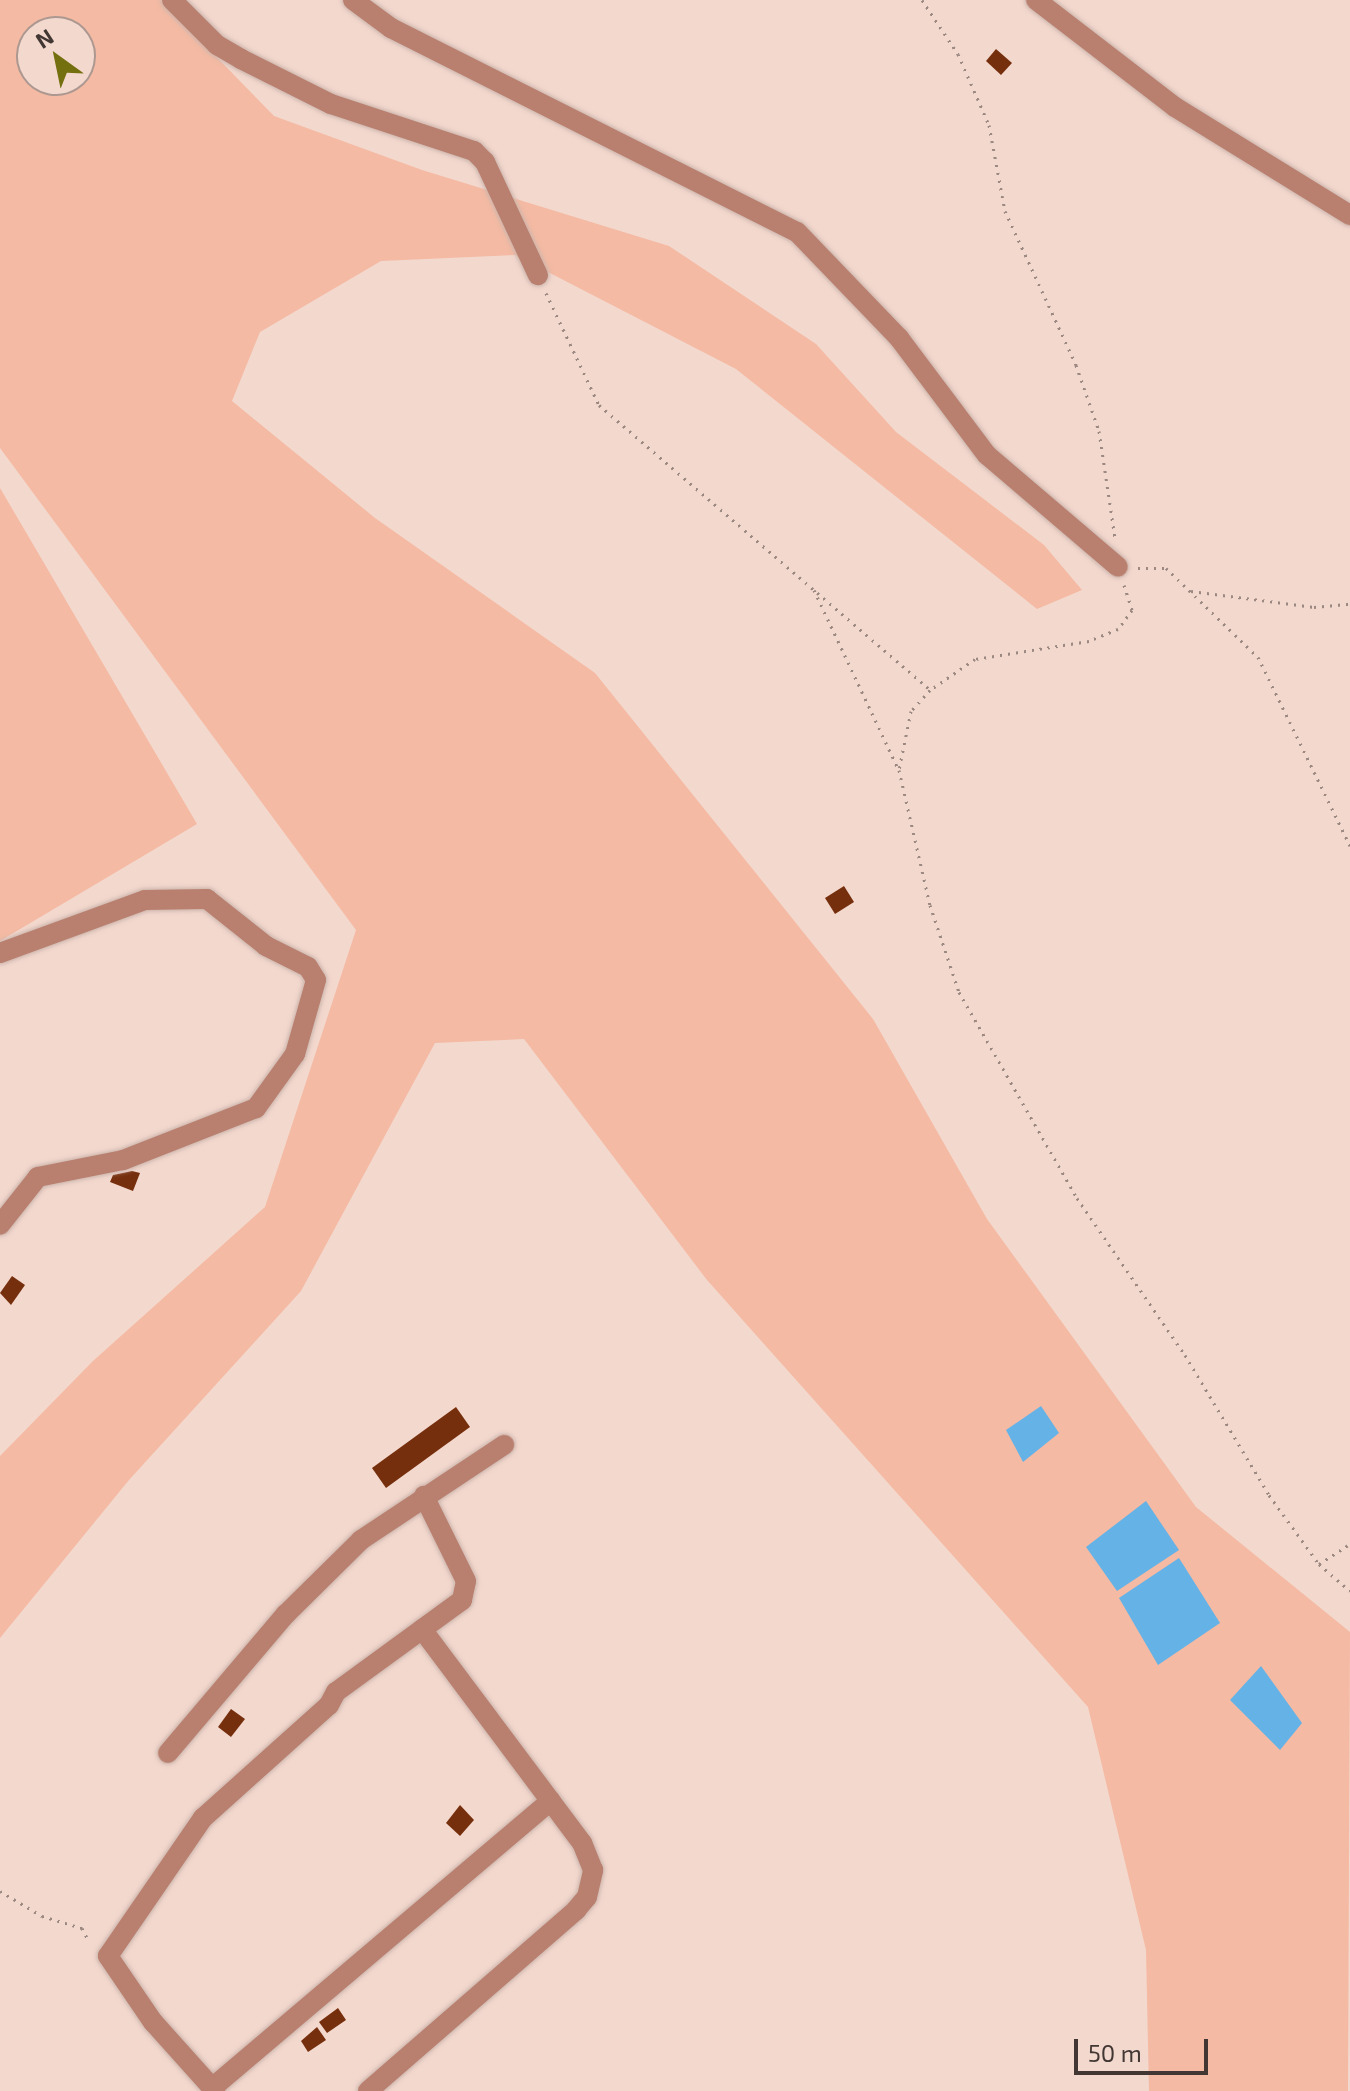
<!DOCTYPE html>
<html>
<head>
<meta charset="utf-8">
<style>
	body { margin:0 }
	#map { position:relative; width:1350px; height:2091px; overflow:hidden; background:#f3d8ce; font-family:"Exo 2",sans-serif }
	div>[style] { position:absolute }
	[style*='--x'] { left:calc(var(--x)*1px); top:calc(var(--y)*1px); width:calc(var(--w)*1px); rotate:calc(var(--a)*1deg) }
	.green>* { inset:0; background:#f4baa3 }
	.water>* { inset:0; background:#65b2e7 }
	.building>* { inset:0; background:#762f0d }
	.path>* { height:3px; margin-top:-1.5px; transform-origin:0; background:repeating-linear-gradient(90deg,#9b8881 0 2px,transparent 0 8px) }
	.roads { filter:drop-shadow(0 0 2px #ccb5ac) drop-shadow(0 0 2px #ccb5ac) }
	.minor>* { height:20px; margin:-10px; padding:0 10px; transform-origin:10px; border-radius:10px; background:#b97f6f }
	span { translate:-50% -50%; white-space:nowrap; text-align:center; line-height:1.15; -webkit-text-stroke:8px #f3d8ce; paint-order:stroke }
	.north { position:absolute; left:16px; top:16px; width:80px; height:80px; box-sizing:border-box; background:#f3d8ce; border:2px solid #ac9890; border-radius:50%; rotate:327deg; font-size:22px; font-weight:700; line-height:32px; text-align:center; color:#423733 }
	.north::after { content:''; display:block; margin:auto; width:28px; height:36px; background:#746f0f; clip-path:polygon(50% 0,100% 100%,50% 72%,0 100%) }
	.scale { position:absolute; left:1074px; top:2039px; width:134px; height:36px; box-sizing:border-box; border:4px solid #423733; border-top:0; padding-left:10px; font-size:24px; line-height:28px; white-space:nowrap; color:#423733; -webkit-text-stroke:6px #f3d8ce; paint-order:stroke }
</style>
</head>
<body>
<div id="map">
	<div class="green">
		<i style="clip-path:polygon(evenodd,0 0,161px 0,274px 116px,422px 170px,669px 246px,816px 344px,896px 432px,1044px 545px,1082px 590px,1037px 609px,736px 369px,515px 255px,381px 261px,260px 332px,232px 401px,375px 518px,595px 673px,873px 1019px,987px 1219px,1196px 1507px,1350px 1632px,1348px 2091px,1149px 2091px,1146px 1950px,1088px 1707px,707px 1280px,524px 1039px,435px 1043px,301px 1291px,129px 1480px,0 1638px,0 1456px,93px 1361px,265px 1207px,356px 930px,0 448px,0 0,32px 32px,80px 32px,80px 80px,32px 80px,32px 32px)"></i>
		<i style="clip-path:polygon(0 488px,197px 824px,0 941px)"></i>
	</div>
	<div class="water">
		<i style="clip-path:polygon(1041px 1406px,1059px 1433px,1023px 1462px,1006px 1430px)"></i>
		<i style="clip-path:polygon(1146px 1501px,1179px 1550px,1117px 1591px,1086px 1547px)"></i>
		<i style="clip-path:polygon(1179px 1558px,1220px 1623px,1158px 1665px,1119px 1598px)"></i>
		<i style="clip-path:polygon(1261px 1666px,1302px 1723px,1280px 1750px,1230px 1700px)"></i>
	</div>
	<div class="building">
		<i style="clip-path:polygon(996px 49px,1012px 63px,1001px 75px,986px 61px)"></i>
		<i style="clip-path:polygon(844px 886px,854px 902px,835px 914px,825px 898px)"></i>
		<i style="clip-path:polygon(132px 1171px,140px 1173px,133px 1191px,110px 1182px,113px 1175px)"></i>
		<i style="clip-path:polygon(12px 1276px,25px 1285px,11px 1305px,0 1293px)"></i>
		<i style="clip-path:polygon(456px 1407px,470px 1427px,386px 1488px,372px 1468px)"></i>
		<i style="clip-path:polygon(231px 1709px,245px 1719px,231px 1737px,218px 1727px)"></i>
		<i style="clip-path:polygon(460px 1805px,474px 1820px,460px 1836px,446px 1823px)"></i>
		<i style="clip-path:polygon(338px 2008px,346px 2020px,327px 2033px,319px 2022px)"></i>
		<i style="clip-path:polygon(317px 2027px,326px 2040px,308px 2052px,301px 2041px)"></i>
	</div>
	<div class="path">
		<i style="--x:922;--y:0;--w:65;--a:56.3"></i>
		<i style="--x:958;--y:54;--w:77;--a:66.4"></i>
		<i style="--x:989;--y:125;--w:87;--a:79.5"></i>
		<i style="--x:1005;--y:211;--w:170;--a:65.2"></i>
		<i style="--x:1076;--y:365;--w:70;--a:70.8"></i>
		<i style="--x:1099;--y:431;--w:108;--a:81.5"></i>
		<i style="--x:546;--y:293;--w:124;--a:64.7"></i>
		<i style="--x:599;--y:405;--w:437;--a:40.7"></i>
		<i style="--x:1138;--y:568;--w:28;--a:0"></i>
		<i style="--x:1166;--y:568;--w:128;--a:44.1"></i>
		<i style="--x:1258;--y:657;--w:210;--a:64"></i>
		<i style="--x:1124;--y:585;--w:26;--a:72"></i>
		<i style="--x:1132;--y:610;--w:24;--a:126"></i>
		<i style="--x:1118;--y:629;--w:31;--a:158"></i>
		<i style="--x:1089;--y:641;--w:115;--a:171"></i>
		<i style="--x:975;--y:659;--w:55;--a:145.4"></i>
		<i style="--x:930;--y:690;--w:28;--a:132"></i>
		<i style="--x:911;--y:711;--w:60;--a:101.5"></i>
		<i style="--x:899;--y:770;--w:139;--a:77.1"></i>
		<i style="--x:930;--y:905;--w:92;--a:71.6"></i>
		<i style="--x:959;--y:992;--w:237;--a:60.2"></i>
		<i style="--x:1077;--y:1198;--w:191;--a:55.5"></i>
		<i style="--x:1185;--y:1355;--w:163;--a:59"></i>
		<i style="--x:1269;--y:1495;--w:85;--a:54.1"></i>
		<i style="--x:1319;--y:1564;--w:41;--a:41.1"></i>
		<i style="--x:814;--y:590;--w:195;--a:64.8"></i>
		<i style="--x:1191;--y:591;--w:124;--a:7.4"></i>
		<i style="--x:1314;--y:607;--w:36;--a:-5"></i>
		<i style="--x:1319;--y:1564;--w:37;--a:-33"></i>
		<i style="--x:0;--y:1891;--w:49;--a:30.8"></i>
		<i style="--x:42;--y:1916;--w:42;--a:16.7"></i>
		<i style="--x:82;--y:1928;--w:11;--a:63"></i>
	</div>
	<div class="roads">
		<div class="minor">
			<i style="--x:172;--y:0;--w:64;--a:45"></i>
			<i style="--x:217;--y:45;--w:28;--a:30"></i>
			<i style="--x:241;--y:59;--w:101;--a:26.6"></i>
			<i style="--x:331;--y:104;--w:151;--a:18.2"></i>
			<i style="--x:474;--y:151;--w:16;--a:45"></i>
			<i style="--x:485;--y:162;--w:125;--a:64.9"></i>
			<i style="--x:353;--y:0;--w:47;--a:36.4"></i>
			<i style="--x:391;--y:28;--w:454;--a:26.7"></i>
			<i style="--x:797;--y:232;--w:147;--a:46.1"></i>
			<i style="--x:899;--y:338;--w:146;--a:53.1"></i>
			<i style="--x:987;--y:455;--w:172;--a:40.5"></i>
			<i style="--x:1036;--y:0;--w:175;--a:37.6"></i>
			<i style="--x:1175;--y:107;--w:206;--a:31.7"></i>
			<i style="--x:0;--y:953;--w:154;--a:-20.1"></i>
			<i style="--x:145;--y:900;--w:62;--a:-0.9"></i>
			<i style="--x:207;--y:899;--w:75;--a:38.5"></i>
			<i style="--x:266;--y:946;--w:47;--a:26.6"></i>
			<i style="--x:308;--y:967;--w:15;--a:58"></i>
			<i style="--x:316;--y:980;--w:77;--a:105.8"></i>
			<i style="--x:295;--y:1054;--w:67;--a:125.8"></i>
			<i style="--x:256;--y:1108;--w:143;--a:158.6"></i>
			<i style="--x:123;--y:1160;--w:87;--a:168.7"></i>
			<i style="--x:38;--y:1177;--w:61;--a:128.4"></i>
			<i style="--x:168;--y:1753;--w:182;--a:-49.7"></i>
			<i style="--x:286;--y:1614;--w:105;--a:-44.6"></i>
			<i style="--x:361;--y:1540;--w:172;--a:-33.6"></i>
			<i style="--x:212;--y:2088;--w:444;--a:-40.3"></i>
			<i style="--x:215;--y:2091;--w:93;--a:-131.9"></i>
			<i style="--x:153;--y:2022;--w:80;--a:-124.3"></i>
			<i style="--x:108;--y:1956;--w:168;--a:-55.5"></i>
			<i style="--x:203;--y:1818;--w:169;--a:-41.9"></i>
			<i style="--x:329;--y:1705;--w:15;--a:-62"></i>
			<i style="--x:336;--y:1692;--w:156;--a:-36.1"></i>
			<i style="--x:462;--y:1600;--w:19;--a:-78"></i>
			<i style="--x:466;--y:1581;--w:95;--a:-116.3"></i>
			<i style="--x:368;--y:2091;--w:276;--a:-41"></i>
			<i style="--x:576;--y:1910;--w:17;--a:-50"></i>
			<i style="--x:587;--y:1897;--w:28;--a:-77"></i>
			<i style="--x:593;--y:1870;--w:29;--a:-112"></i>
			<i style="--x:582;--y:1843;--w:267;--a:-126.8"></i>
		</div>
	</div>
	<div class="north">N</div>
	<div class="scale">50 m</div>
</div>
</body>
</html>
